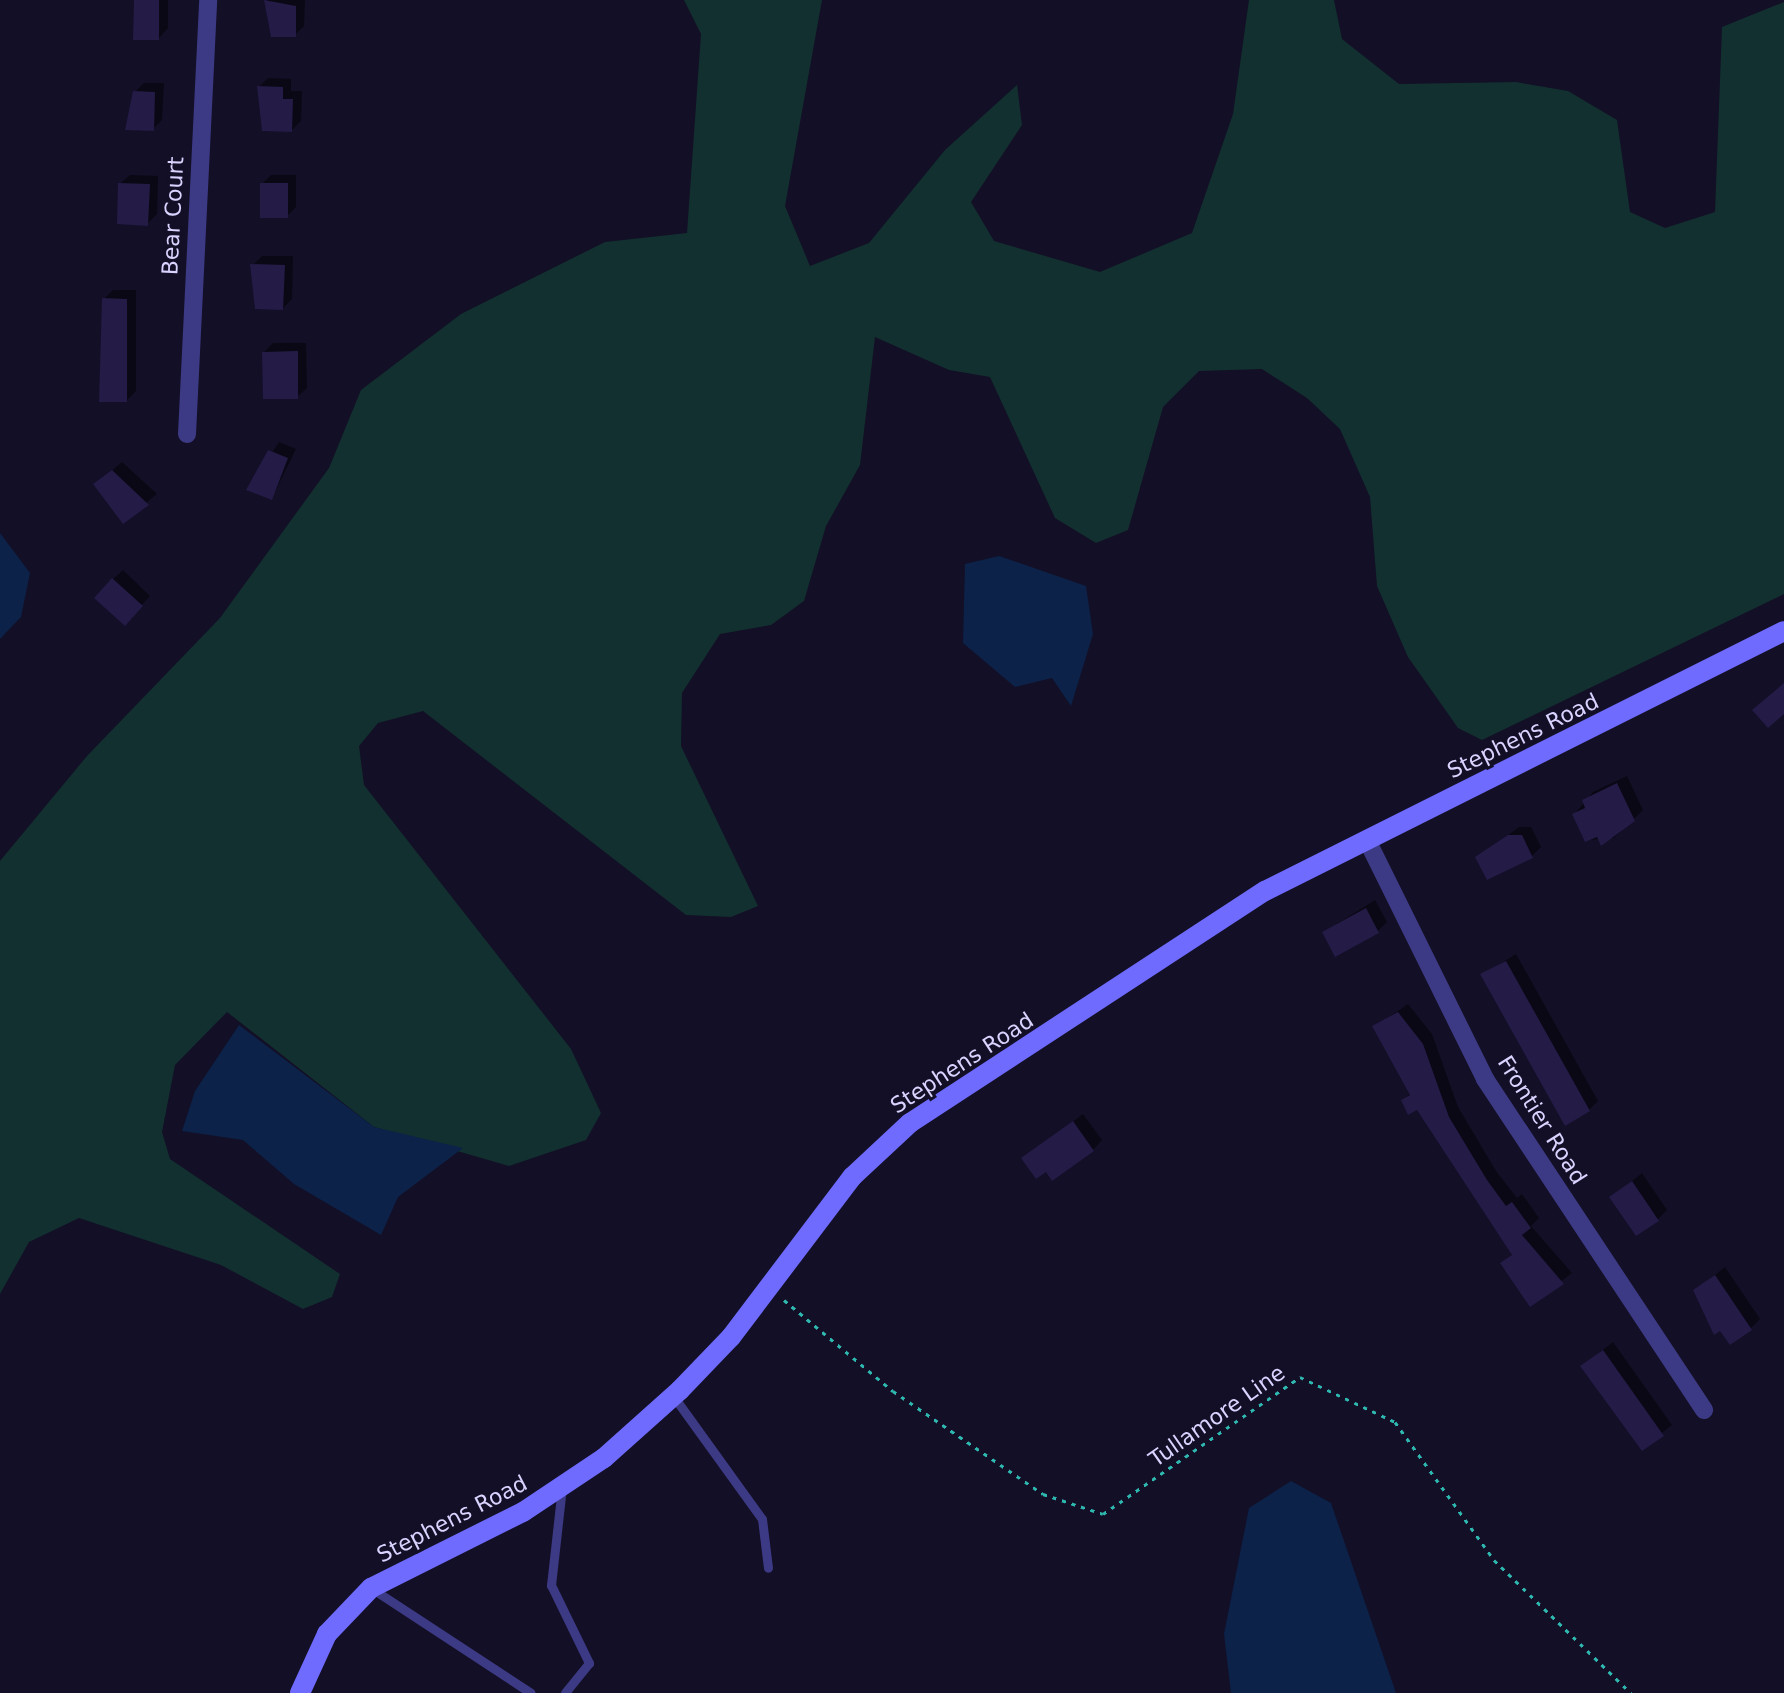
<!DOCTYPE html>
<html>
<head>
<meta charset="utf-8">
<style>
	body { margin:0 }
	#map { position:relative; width:1784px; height:1693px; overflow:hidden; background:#130f26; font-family:"DejaVu Sans",sans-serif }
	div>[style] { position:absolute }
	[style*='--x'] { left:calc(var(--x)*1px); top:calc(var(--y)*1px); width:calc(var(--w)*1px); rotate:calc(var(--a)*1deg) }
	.green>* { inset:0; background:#12302f }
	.water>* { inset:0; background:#0c2248 }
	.shadow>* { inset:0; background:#0007 }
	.building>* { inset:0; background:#241b47 }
	.path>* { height:3px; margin-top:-1.5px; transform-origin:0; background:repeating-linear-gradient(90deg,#2fb8b0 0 4px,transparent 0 10px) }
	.service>* { height:9px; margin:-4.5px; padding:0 4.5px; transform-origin:4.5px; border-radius:4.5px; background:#3d3a85 }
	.minor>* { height:18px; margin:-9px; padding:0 9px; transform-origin:9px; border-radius:9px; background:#3d3a85 }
	.secondary>* { height:20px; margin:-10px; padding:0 10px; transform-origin:10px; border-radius:10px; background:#6f6bff }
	span { translate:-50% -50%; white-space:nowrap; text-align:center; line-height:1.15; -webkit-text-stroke:6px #130f26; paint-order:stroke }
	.street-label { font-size:22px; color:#d9d4ff }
</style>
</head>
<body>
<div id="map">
	<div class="green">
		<i style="clip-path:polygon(684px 0,822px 0,785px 206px,810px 266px,869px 243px,945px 150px,1017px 85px,1022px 125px,971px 202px,994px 241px,1100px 272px,1192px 233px,1233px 114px,1249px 0,1334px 0,1342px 39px,1399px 84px,1516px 82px,1568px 91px,1617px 120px,1630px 212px,1665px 228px,1715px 212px,1722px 27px,1784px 2px,1784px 594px,1482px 740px,1458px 728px,1408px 657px,1377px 586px,1370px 497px,1340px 429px,1307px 398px,1262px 369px,1199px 371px,1163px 407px,1128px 530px,1096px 543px,1055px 518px,990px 377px,949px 370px,875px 337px,860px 465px,826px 526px,804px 601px,771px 625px,720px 634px,682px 693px,681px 746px,758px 906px,731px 917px,686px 915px,423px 711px,378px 723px,359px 746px,364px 785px,571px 1049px,601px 1113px,586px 1140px,509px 1166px,374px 1127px,227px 1012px,175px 1065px,162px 1132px,170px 1159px,340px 1274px,332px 1297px,303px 1309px,221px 1265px,79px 1218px,29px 1242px,0 1294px,0 861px,87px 756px,220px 618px,329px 468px,361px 390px,461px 314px,605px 242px,687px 233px,701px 34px)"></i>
	</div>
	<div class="water">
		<i style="clip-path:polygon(0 533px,30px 573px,21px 617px,0 639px)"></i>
		<i style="clip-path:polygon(999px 556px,1086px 586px,1093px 634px,1071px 706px,1052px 678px,1015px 687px,963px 643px,965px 564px)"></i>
		<i style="clip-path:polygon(239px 1025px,374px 1127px,463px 1148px,398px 1197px,381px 1235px,294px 1184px,243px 1140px,182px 1131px,195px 1091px)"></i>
		<i style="clip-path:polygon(1291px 1481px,1331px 1503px,1396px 1693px,1231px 1693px,1224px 1634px,1249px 1508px)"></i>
	</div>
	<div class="shadow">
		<i style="clip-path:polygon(136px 0,168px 0,168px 28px,159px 38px)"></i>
		<i style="clip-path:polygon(267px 0,305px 0,304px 26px,295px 35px,273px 35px)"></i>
		<i style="clip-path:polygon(268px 78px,291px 79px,291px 91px,302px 91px,301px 121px,292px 130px,259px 87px)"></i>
		<i style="clip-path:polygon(144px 83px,164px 83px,162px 120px,153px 129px,135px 92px)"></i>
		<i style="clip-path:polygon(130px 175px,158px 176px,157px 214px,147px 224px,120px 184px)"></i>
		<i style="clip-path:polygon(271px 175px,296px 175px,296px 207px,287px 216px,262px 184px)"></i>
		<i style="clip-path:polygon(262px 256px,293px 256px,292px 299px,283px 308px,253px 265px)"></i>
		<i style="clip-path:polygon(113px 290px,136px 290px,136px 391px,127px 400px,104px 299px)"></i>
		<i style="clip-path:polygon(273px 343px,306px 343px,307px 388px,297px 397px,264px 352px)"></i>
		<i style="clip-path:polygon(279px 442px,296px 449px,272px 498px,248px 489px)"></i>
		<i style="clip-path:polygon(122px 462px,157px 494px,123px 521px,96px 484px)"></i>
		<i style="clip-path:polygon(123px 570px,150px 596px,125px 623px,113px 579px)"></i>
		<i style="clip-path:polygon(1627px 776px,1643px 810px,1614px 838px,1587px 840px,1574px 815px,1593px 792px)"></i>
		<i style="clip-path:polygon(1519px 827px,1531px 827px,1541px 847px,1532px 856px,1478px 858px)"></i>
		<i style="clip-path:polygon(1375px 900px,1387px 922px,1378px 931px,1324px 932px)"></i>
		<i style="clip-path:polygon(1516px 954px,1598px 1101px,1589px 1110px,1483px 975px)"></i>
		<i style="clip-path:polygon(1408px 1004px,1432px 1034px,1458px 1107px,1496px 1171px,1517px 1198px,1522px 1194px,1539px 1218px,1531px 1226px,1572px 1273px,1531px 1304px,1503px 1264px,1513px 1254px,1417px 1107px,1403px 1100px,1411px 1093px,1375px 1027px)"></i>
		<i style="clip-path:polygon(1083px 1114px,1102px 1140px,1093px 1150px,1046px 1169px,1023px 1159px)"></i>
		<i style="clip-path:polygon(1642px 1173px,1667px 1210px,1658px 1219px,1612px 1197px)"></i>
		<i style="clip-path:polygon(1725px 1267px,1760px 1319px,1751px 1328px,1695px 1291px)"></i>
		<i style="clip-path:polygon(1613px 1342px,1672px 1425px,1642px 1449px,1582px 1366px)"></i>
	</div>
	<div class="building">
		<i style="clip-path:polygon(134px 0,159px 0,159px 40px,133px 40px)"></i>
		<i style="clip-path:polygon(264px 0,296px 6px,296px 37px,271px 37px)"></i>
		<i style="clip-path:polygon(257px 86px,283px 87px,283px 99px,293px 99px,292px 132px,262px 131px)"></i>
		<i style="clip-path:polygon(133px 91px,155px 92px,154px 131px,125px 130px)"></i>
		<i style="clip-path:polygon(118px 183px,150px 184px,148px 226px,117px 224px)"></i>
		<i style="clip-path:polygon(260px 183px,288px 183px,288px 218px,260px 218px)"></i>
		<i style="clip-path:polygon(250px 264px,285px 265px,283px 310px,255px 309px)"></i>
		<i style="clip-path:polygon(102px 298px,127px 299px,127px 402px,99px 402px)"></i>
		<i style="clip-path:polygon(298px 351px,298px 399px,263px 399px,262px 352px)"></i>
		<i style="clip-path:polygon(268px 450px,288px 458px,272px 500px,246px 490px)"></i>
		<i style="clip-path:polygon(112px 470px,149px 505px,123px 524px,93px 484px)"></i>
		<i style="clip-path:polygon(112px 578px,143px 606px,125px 626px,94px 598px)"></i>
		<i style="clip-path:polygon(1784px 683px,1784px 714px,1768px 728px,1752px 710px)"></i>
		<i style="clip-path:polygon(1617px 783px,1635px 821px,1601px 846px,1597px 837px,1585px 842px,1572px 814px,1585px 808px,1582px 800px)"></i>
		<i style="clip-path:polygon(1508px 835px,1522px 835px,1533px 858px,1487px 880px,1475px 857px)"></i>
		<i style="clip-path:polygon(1366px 908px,1379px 933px,1335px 957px,1322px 932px)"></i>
		<i style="clip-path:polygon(1506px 961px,1590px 1111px,1565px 1126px,1480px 974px)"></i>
		<i style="clip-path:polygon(1398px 1012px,1423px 1044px,1449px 1117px,1487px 1180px,1506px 1206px,1512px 1202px,1531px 1228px,1522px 1235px,1564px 1284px,1530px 1307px,1500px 1263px,1512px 1255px,1417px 1110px,1408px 1115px,1401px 1100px,1410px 1095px,1372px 1026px)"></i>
		<i style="clip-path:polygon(1073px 1121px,1094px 1151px,1052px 1181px,1046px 1172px,1036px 1179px,1021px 1158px)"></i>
		<i style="clip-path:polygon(1632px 1181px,1659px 1221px,1636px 1236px,1609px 1197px)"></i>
		<i style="clip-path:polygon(1715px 1275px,1752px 1330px,1730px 1345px,1720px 1331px,1714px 1335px,1693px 1290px)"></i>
		<i style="clip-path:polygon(1603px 1350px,1664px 1436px,1642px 1451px,1580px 1366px)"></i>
	</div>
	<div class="path">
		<i style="--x:784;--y:1300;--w:142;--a:39.9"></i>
		<i style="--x:893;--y:1391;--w:182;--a:34.5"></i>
		<i style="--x:1043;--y:1494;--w:63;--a:18.4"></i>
		<i style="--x:1103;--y:1514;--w:240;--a:-34.8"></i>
		<i style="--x:1300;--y:1377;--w:105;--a:25.3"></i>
		<i style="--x:1395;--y:1422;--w:170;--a:54.3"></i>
		<i style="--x:1494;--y:1560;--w:191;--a:44.2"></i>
	</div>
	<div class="service">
		<i style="--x:674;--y:1397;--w:150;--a:54.2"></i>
		<i style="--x:762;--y:1519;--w:49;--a:83"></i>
		<i style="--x:562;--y:1487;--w:99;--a:96.4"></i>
		<i style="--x:551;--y:1585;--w:87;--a:64"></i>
		<i style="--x:589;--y:1663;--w:38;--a:129"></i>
		<i style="--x:371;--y:1588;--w:191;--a:33.3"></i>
	</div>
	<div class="minor">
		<i style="--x:187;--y:434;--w:435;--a:-87.2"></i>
		<i style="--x:1367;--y:840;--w:267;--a:63.7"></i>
		<i style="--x:1485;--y:1079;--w:397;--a:56.5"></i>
	</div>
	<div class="secondary">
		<i style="--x:300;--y:1693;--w:65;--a:-65.4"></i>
		<i style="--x:327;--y:1634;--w:64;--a:-46.3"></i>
		<i style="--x:371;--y:1588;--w:170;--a:-26.6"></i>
		<i style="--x:523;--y:1512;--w:97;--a:-33.7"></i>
		<i style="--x:604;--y:1458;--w:102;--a:-41.8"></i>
		<i style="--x:680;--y:1390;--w:74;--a:-46.1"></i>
		<i style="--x:731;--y:1337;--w:201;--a:-52.9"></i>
		<i style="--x:852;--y:1177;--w:79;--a:-43"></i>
		<i style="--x:910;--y:1123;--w:424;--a:-33.2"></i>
		<i style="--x:1265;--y:891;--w:580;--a:-26.61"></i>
	</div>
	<div class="street-label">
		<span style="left:173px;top:216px;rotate:-87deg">Bear Court</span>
		<span style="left:1523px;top:736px;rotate:-26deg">Stephens Road</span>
		<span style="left:962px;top:1063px;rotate:-33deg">Stephens Road</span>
		<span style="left:1542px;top:1120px;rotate:58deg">Frontier Road</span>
		<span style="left:1217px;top:1416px;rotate:-35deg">Tullamore Line</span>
		<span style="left:452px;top:1519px;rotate:-27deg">Stephens Road</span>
	</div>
</div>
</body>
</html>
